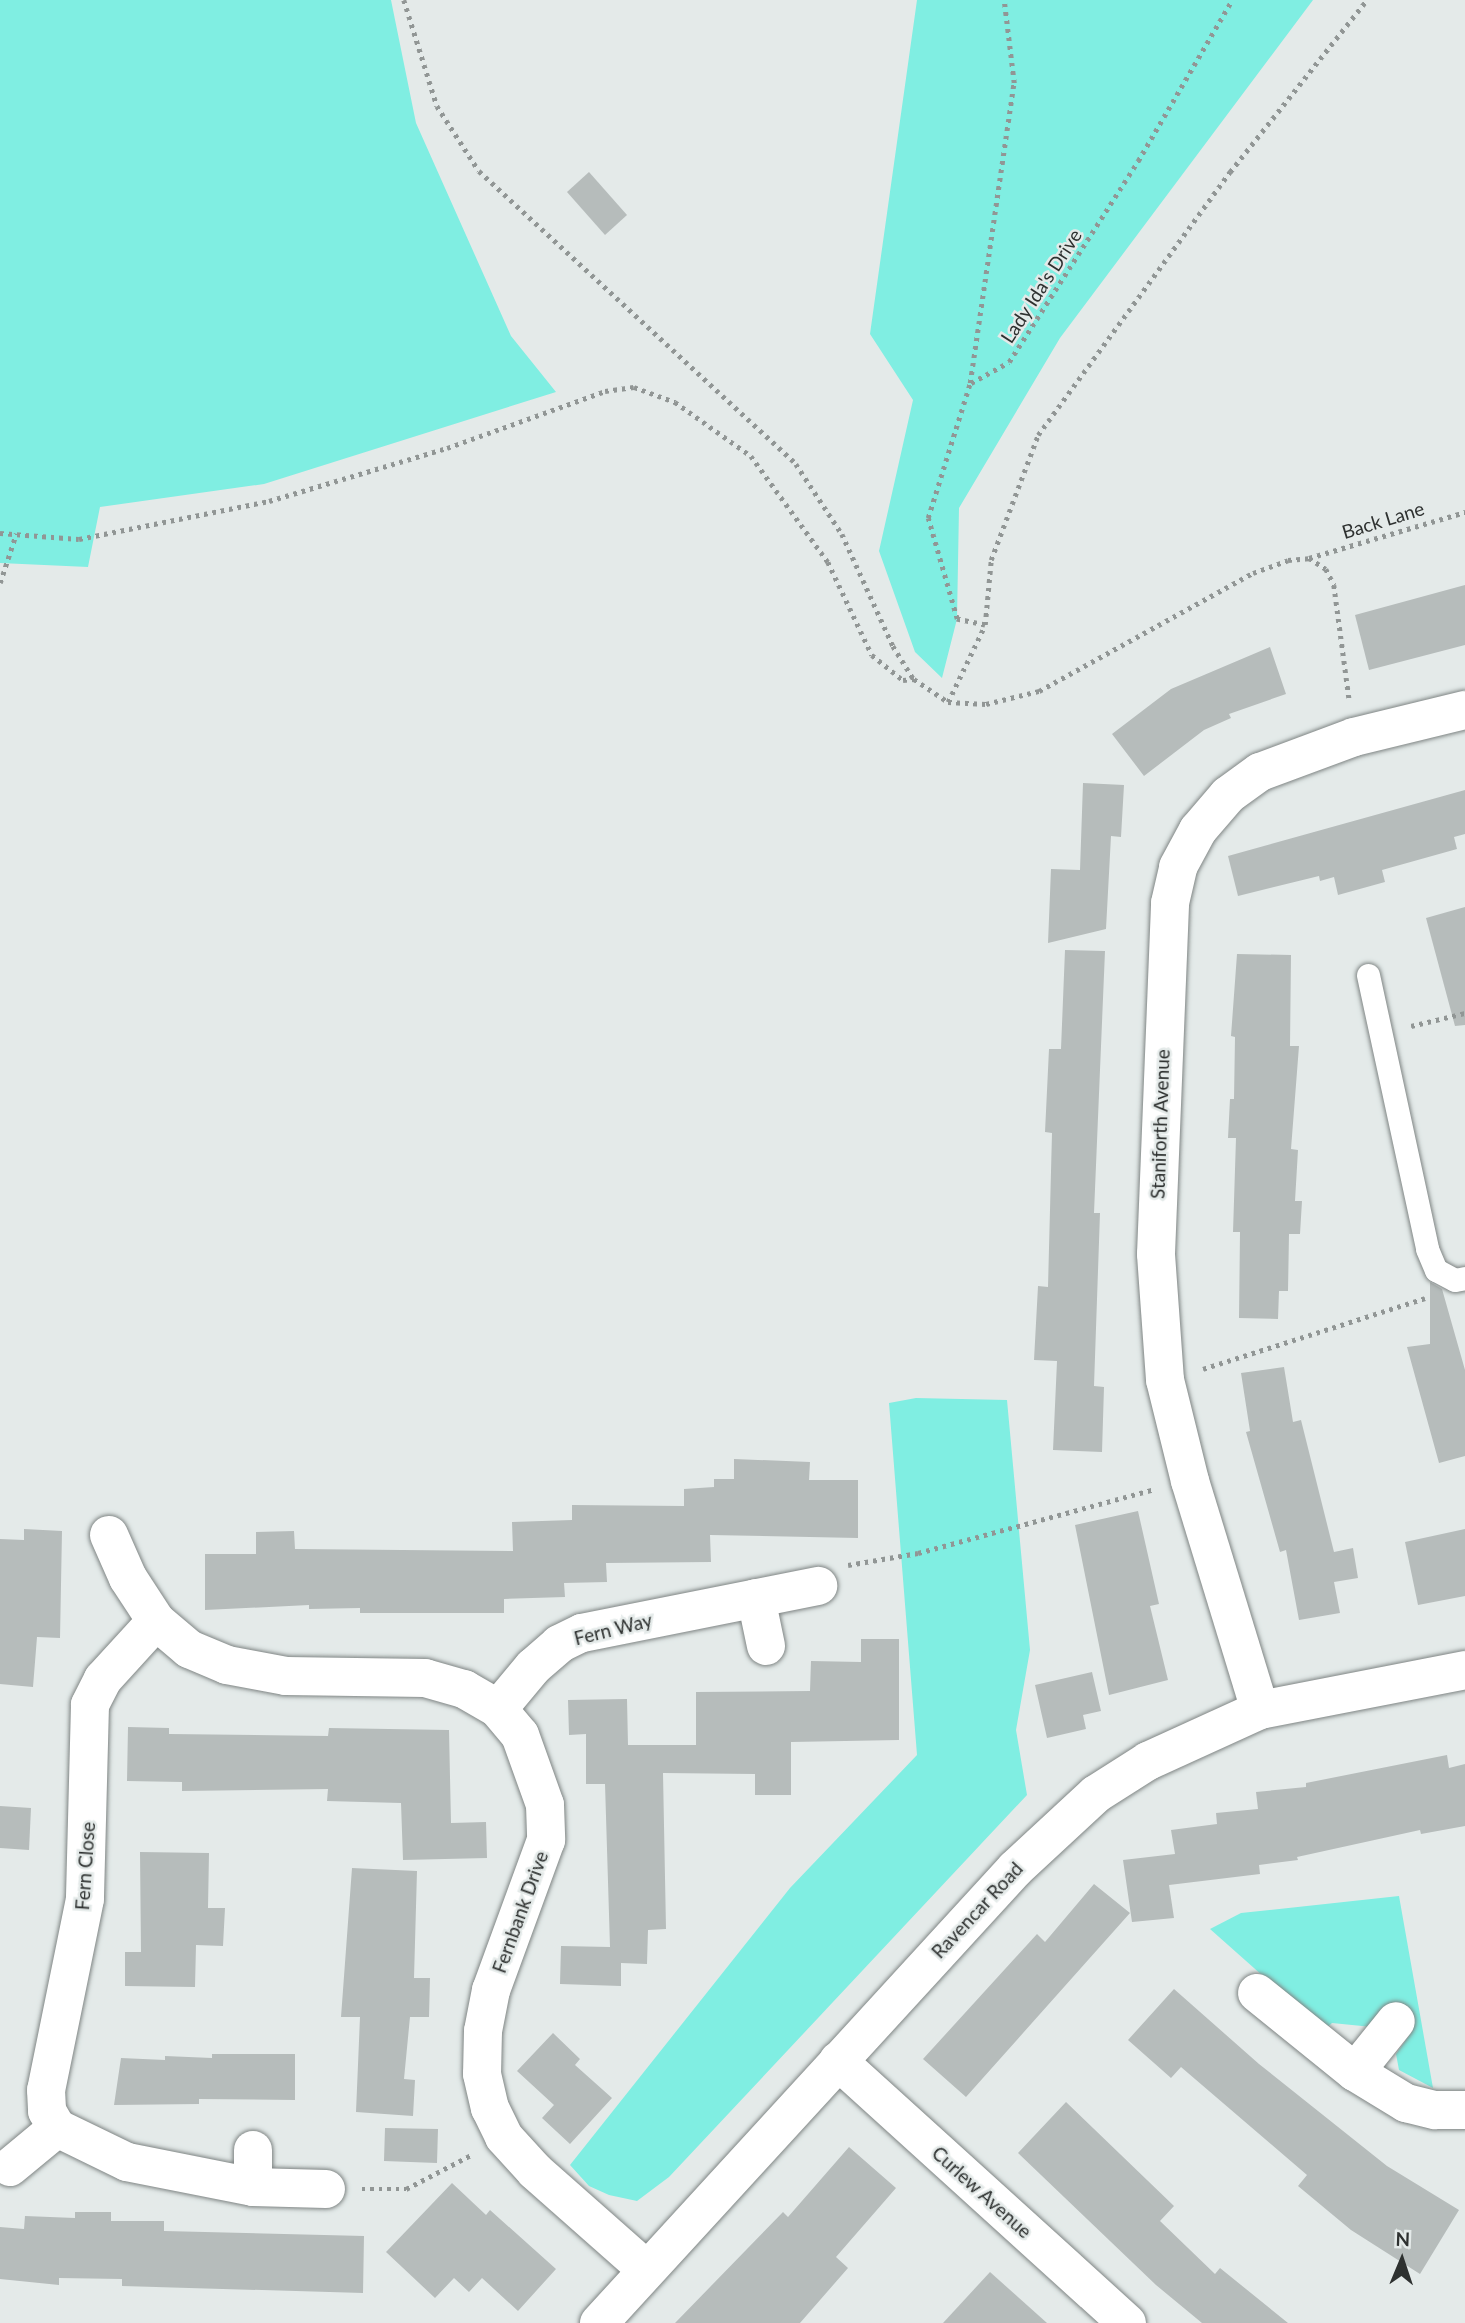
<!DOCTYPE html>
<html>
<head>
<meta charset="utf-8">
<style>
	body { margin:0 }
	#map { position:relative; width:1465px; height:2323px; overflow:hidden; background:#e4eae9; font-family:Lato,sans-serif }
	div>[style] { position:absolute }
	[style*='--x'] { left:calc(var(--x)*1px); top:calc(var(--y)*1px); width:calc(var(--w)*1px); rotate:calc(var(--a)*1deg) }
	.green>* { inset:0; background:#80eee2 }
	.building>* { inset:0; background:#b6bcbb }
	.path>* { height:4.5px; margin-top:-2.25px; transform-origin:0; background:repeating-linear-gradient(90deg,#919695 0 3.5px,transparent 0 8.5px) }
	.roads { filter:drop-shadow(0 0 2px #7f8584) drop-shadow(0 0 2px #7f8584) }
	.lane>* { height:23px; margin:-11.5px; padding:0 11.5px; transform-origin:11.5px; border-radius:11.5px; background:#fff }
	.street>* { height:38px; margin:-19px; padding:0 19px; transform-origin:19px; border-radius:19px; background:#fff }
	span { translate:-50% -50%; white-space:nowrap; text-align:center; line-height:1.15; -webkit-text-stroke:5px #e4eae9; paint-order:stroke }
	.street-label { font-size:19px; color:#2e3130 }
	.north { position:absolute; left:1367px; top:2225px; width:70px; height:70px; -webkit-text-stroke:5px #e4eae9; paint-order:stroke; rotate:2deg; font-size:19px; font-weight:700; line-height:28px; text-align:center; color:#2e3130 }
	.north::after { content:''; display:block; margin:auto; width:24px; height:32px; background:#2e3130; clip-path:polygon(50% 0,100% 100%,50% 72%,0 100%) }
</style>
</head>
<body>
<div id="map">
	<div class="green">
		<i style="clip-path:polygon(0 0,391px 0,416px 123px,511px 336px,556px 392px,264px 484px,100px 507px,88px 567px,0 563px)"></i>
		<i style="clip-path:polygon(917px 0,1313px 0,1060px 338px,959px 508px,957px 619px,942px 678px,915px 652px,879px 551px,913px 400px,870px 334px)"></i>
		<i style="clip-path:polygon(916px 1398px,1007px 1400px,1030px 1650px,1016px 1730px,1027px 1795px,669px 2177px,637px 2201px,609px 2195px,589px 2186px,570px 2165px,790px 1888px,917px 1755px,889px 1403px)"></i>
		<i style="clip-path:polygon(1399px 1896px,1433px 2088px,1399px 2070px,1396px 2054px,1413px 2030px,1389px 2009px,1372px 2027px,1332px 2023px,1324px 2030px,1210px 1929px,1241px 1913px)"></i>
	</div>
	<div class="building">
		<i style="clip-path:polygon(589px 172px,627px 215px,605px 235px,567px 192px)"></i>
		<i style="clip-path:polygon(1465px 585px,1465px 645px,1369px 670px,1355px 615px)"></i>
		<i style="clip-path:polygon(1270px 647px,1286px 694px,1229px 714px,1231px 718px,1204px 730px,1144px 776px,1112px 734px,1171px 689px)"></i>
		<i style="clip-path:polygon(1083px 783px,1124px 785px,1121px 837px,1111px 836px,1106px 929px,1048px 943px,1051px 869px,1080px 870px)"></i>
		<i style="clip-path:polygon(1465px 790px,1465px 834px,1454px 837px,1457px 849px,1382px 870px,1385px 882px,1338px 895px,1334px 877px,1320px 881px,1319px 876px,1238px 896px,1228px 856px)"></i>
		<i style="clip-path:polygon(1465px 907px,1465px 1025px,1455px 1026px,1426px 918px)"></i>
		<i style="clip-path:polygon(1065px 950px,1105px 951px,1094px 1213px,1100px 1213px,1094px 1386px,1104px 1387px,1102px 1452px,1053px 1450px,1057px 1361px,1034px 1360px,1038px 1286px,1048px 1287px,1052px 1133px,1045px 1132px,1049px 1049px,1061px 1049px)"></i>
		<i style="clip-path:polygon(1237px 954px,1291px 955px,1290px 1046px,1299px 1046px,1291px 1149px,1298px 1150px,1295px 1201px,1302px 1201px,1300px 1234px,1289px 1234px,1288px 1291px,1279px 1291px,1278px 1319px,1239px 1318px,1240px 1232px,1233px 1232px,1236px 1138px,1228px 1138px,1230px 1099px,1234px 1099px,1235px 1037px,1231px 1036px)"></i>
		<i style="clip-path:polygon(1430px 1282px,1442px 1289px,1465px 1370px,1465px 1456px,1439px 1463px,1407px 1347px,1430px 1344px)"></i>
		<i style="clip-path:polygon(1284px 1367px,1293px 1422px,1301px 1420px,1334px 1552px,1353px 1548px,1358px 1578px,1334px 1582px,1340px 1613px,1299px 1620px,1286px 1550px,1280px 1552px,1246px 1432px,1250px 1431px,1241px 1373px)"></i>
		<i style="clip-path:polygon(734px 1459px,810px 1462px,809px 1480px,858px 1480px,858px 1538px,710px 1535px,711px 1562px,606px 1563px,607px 1582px,564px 1583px,565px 1597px,504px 1599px,504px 1613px,360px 1613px,360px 1608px,309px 1609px,309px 1605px,205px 1610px,205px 1554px,256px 1554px,256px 1532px,294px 1531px,295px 1549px,513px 1551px,512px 1522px,572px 1520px,572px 1505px,684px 1506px,684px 1489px,714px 1487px,714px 1479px,734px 1479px)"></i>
		<i style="clip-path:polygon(1138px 1511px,1159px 1604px,1150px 1606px,1168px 1680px,1109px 1695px,1075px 1525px)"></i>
		<i style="clip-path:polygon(24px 1529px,62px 1531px,60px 1638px,37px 1637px,33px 1687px,0 1684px,0 1539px,24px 1540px)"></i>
		<i style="clip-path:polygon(1465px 1529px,1465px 1596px,1418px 1605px,1405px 1542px)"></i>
		<i style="clip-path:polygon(861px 1639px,899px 1639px,899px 1740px,791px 1742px,791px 1795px,755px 1795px,755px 1774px,663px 1773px,666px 1929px,648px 1930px,647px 1964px,621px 1963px,621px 1986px,560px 1984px,561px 1946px,610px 1947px,605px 1784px,586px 1784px,586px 1734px,569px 1735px,568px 1700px,627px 1699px,628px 1745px,696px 1745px,696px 1692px,810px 1691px,811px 1661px,861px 1662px)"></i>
		<i style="clip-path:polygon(1092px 1672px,1101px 1711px,1083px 1715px,1086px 1729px,1047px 1738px,1035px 1685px)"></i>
		<i style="clip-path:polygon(128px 1727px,169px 1728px,169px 1734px,328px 1736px,329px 1728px,449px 1730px,451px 1823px,486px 1822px,487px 1858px,403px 1860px,401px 1803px,327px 1801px,328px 1789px,182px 1791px,182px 1782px,127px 1781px)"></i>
		<i style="clip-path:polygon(1447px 1755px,1449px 1768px,1465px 1764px,1465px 1826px,1421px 1834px,1420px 1830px,1297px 1857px,1298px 1860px,1259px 1865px,1260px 1874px,1169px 1885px,1174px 1918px,1132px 1922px,1123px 1860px,1175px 1854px,1171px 1830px,1217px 1824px,1216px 1813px,1258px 1809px,1256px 1792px,1306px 1787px,1306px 1783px)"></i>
		<i style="clip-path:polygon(0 1806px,31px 1808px,29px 1850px,0 1848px)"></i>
		<i style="clip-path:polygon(140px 1852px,209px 1853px,208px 1908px,225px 1908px,223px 1946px,196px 1945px,195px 1987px,125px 1986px,125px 1952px,141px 1952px)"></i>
		<i style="clip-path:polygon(352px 1868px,417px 1871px,414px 1978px,430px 1978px,429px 2017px,410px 2017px,404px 2079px,415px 2080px,413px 2116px,356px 2112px,360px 2017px,341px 2017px)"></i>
		<i style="clip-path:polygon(1094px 1884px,1130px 1913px,966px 2097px,923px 2059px,1037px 1934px,1045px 1942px)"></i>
		<i style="clip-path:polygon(1174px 1989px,1259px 2064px,1387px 2166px,1459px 2210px,1420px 2274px,1351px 2230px,1298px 2186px,1307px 2175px,1181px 2067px,1171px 2078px,1128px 2040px)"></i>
		<i style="clip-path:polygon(553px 2033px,580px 2059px,575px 2065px,612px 2098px,570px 2144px,542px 2118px,554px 2105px,517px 2071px)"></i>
		<i style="clip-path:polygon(212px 2054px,295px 2054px,295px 2100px,199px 2099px,199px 2104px,114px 2105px,121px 2058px,165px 2060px,165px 2056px,212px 2058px)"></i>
		<i style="clip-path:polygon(1066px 2102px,1174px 2206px,1160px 2221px,1215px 2274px,1220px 2268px,1288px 2323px,1202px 2323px,1156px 2285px,1018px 2153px)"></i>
		<i style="clip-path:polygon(385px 2128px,438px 2129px,437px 2163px,384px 2161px)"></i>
		<i style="clip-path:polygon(849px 2147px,896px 2188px,836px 2257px,848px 2268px,800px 2323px,675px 2323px,783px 2212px,788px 2217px)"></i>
		<i style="clip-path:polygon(452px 2183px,486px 2215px,490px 2210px,556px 2269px,518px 2311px,482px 2278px,469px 2292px,454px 2278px,435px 2298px,386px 2252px)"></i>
		<i style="clip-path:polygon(75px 2212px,111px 2212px,111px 2221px,164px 2221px,164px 2231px,364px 2236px,363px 2293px,122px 2286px,122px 2279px,59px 2278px,59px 2285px,0 2279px,0 2227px,24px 2229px,25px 2216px,75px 2218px)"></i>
		<i style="clip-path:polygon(990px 2272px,1047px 2323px,943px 2323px)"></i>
	</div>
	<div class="path">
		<i style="--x:404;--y:0;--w:111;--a:72.7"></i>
		<i style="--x:437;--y:106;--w:77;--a:57.1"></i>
		<i style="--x:479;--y:171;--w:432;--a:42.7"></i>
		<i style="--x:796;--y:464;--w:84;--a:56.7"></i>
		<i style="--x:842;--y:534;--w:123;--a:65.5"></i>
		<i style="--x:893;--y:646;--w:39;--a:58"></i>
		<i style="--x:914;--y:679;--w:41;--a:34.1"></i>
		<i style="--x:948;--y:702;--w:38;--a:3"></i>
		<i style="--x:986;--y:704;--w:55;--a:-13.8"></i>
		<i style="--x:1039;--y:691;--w:244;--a:-28.9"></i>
		<i style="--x:1253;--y:573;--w:37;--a:-20"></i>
		<i style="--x:1288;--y:560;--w:21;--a:-5"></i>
		<i style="--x:1309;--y:558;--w:20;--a:33"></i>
		<i style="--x:1326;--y:569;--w:18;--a:63"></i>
		<i style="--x:1334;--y:585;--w:114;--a:82.4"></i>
		<i style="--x:971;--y:383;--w:43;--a:-28.9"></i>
		<i style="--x:1009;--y:362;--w:239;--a:-57.3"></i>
		<i style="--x:1138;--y:161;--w:186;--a:-59.7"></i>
		<i style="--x:0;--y:533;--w:79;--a:4.3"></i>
		<i style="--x:79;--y:539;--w:194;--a:-11.3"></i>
		<i style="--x:269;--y:501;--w:186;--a:-16.6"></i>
		<i style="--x:447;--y:448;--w:168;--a:-19.8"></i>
		<i style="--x:605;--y:391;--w:29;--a:-8"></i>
		<i style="--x:634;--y:387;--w:44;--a:20.1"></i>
		<i style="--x:675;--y:402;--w:93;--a:35.4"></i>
		<i style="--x:751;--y:456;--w:131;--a:54"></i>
		<i style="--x:828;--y:562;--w:103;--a:64.7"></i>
		<i style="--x:872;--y:655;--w:40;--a:39"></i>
		<i style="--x:903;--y:680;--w:11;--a:-5"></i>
		<i style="--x:1309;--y:558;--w:163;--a:-16.4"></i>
		<i style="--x:0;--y:583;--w:52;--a:-71.9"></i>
		<i style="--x:985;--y:625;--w:29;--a:-168"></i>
		<i style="--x:957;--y:619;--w:105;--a:-106"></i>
		<i style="--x:928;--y:518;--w:141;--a:-72.7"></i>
		<i style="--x:970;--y:383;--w:303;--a:-81.7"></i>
		<i style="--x:1014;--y:83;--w:84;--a:-96.9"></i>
		<i style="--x:948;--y:702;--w:85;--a:-64.3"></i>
		<i style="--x:985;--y:625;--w:65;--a:-84.7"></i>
		<i style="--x:991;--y:560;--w:134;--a:-69.4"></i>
		<i style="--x:1038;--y:435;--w:326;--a:-53.9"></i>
		<i style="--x:1230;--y:172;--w:220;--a:-51.5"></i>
		<i style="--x:1411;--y:1026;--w:56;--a:-13.5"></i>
		<i style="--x:1203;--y:1369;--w:233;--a:-17.7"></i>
		<i style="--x:848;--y:1565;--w:71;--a:-9.7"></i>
		<i style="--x:918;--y:1553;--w:242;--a:-15.1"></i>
		<i style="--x:362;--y:2189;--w:44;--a:0"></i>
		<i style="--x:406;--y:2189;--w:73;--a:-27.6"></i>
	</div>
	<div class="roads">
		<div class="lane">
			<i style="--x:1368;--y:975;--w:280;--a:77.8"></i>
			<i style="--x:1427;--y:1249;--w:23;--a:67"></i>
			<i style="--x:1436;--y:1270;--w:21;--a:28"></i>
			<i style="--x:1455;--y:1280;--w:10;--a:-11"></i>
		</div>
		<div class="street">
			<i style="--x:109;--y:1535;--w:47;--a:66.2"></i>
			<i style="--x:128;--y:1578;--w:51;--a:56.9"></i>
			<i style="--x:156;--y:1621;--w:43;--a:40.3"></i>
			<i style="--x:189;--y:1649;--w:41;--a:22.8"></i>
			<i style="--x:227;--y:1665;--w:60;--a:10.6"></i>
			<i style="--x:286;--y:1676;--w:139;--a:0.8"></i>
			<i style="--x:425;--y:1678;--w:41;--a:15.8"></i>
			<i style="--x:464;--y:1689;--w:39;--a:30"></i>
			<i style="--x:498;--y:1709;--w:34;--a:50"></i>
			<i style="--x:520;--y:1735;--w:74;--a:70.3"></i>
			<i style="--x:545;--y:1805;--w:35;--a:88"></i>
			<i style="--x:546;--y:1840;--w:160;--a:110.1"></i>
			<i style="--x:491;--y:1990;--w:42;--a:101"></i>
			<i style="--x:483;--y:2031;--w:43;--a:91.3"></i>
			<i style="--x:482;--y:2074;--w:35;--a:77"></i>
			<i style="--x:490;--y:2108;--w:32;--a:64"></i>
			<i style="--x:504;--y:2137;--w:46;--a:47.6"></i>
			<i style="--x:535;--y:2171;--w:149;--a:41.5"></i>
			<i style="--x:756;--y:1598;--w:49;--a:78.2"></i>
			<i style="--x:156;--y:1621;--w:79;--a:132.4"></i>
			<i style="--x:103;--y:1679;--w:29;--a:117"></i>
			<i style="--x:90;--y:1705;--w:194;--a:91.5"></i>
			<i style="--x:85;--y:1899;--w:195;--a:101.5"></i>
			<i style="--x:46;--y:2090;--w:21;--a:87"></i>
			<i style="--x:47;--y:2111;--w:20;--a:60"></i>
			<i style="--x:57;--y:2128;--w:78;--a:25.9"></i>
			<i style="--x:127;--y:2162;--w:128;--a:11.2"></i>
			<i style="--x:253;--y:2187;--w:73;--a:1.6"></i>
			<i style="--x:498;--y:1709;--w:55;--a:-50.2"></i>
			<i style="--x:533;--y:1667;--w:35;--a:-41"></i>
			<i style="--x:559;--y:1644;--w:25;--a:-26"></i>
			<i style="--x:582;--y:1633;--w:241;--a:-11.3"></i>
			<i style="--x:1260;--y:1710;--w:239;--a:-107"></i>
			<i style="--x:1190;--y:1481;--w:104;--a:-103.9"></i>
			<i style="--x:1165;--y:1380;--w:126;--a:-94.1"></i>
			<i style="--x:1156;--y:1254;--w:351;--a:-87.7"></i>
			<i style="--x:1170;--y:903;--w:37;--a:-77"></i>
			<i style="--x:1178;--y:867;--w:42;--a:-61.6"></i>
			<i style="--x:1198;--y:830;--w:46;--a:-49.4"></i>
			<i style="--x:1228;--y:795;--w:39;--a:-36"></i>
			<i style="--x:1260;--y:772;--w:100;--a:-20.4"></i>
			<i style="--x:1354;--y:737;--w:114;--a:-13.7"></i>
			<i style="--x:1257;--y:1993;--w:126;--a:38.9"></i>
			<i style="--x:1355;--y:2072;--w:60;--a:31.3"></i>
			<i style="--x:1406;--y:2103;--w:30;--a:14"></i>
			<i style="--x:1435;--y:2110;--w:30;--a:0"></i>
			<i style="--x:838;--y:2061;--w:390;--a:42.2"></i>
			<i style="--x:1355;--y:2072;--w:65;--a:-51.2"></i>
			<i style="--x:10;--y:2167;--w:61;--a:-39.7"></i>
			<i style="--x:253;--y:2187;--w:37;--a:-90"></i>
			<i style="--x:599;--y:2323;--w:616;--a:-47.5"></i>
			<i style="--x:1015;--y:1869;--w:110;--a:-42.8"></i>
			<i style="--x:1096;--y:1794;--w:62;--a:-32.4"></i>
			<i style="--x:1148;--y:1761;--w:123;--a:-24.5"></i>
			<i style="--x:1260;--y:1710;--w:209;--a:-11"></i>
		</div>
	</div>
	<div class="street-label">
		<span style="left:1041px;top:286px;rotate:-57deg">Lady Ida's Drive</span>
		<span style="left:1383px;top:520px;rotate:-17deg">Back Lane</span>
		<span style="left:1160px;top:1124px;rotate:-88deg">Staniforth Avenue</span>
		<span style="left:613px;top:1629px;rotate:-14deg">Fern Way</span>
		<span style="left:85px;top:1866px;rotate:-86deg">Fern Close</span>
		<span style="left:977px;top:1910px;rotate:-47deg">Ravencar Road</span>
		<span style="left:520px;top:1912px;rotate:-70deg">Fernbank Drive</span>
		<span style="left:982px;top:2192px;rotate:42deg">Curlew Avenue</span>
	</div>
	<div class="north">N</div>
</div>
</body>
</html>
